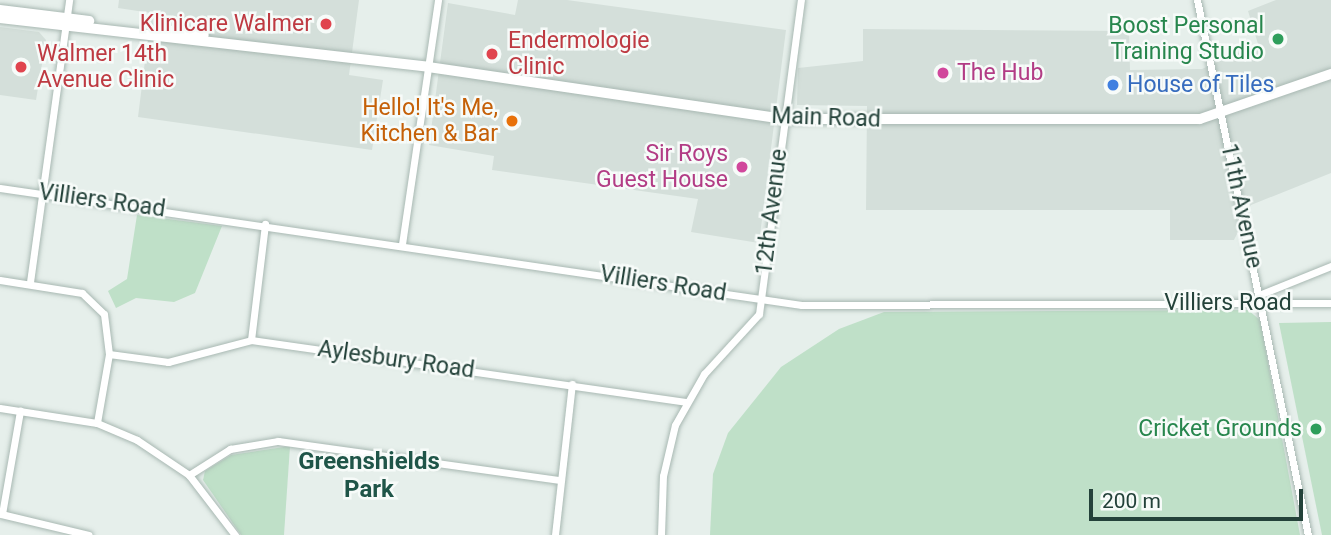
<!DOCTYPE html>
<html>
<head>
<meta charset="utf-8">
<style>
	body { margin:0 }
	#map { position:relative; width:1331px; height:535px; overflow:hidden; background:#e6efeb; font-family:Roboto,sans-serif }
	div>[style] { position:absolute }
	[style*='--x'] { left:calc(var(--x)*1px); top:calc(var(--y)*1px); width:calc(var(--w)*1px); rotate:calc(var(--a)*1deg) }
	.built>* { inset:0; background:#d4dfda }
	.green>* { inset:0; background:#bfe0c8 }
	.roads { filter:drop-shadow(0 0 2px #a8b8b2) drop-shadow(0 0 2px #a8b8b2) }
	.street>* { height:7px; margin:-3.5px; padding:0 3.5px; transform-origin:3.5px; border-radius:3.5px; background:#fff }
	.secondary>* { height:10px; margin:-5px; padding:0 5px; transform-origin:5px; border-radius:5px; background:#fff }
	.dots>* { width:19px; height:19px; translate:-50% -50%; box-sizing:border-box; border:4px solid #f7fbf9; border-radius:50% }
	span { translate:-50% -50%; white-space:nowrap; text-align:center; line-height:1.15; -webkit-text-stroke:5px #f7fbf9; paint-order:stroke }
	.health-label { font-size:23px; color:#be3a42 }
	.right { translate:-100% -50%; text-align:right }
	.left { translate:0 -50%; text-align:left }
	.leisure-label { font-size:23px; color:#27864d }
	.hotel-label { font-size:23px; color:#b23c85 }
	.shop-label { font-size:23px; color:#366cbe }
	.food-label { font-size:23px; color:#c56008 }
	.street-label { font-size:23px; color:#24423a }
	.neighbourhood-label { font-size:24px; color:#1f5548; font-weight:700 }
	.scale { position:absolute; left:1089px; top:489px; width:214px; height:32px; box-sizing:border-box; border:4px solid #24423a; border-top:0; padding-left:9px; font-size:21px; line-height:24px; white-space:nowrap; color:#24423a; -webkit-text-stroke:5px #f7fbf9; paint-order:stroke }
</style>
</head>
<body>
<div id="map">
	<div class="built">
		<i style="clip-path:polygon(119px 0,359px 0,349px 75px,383px 80px,372px 150px,138px 117px,151px 13px,118px 8px)"></i>
		<i style="clip-path:polygon(518px 0,567px 0,786px 30px,759px 243px,691px 232px,698px 199px,492px 170px,494px 156px,429px 145px,448px 3px,515px 15px)"></i>
		<i style="clip-path:polygon(1276px 0,1331px 0,1331px 173px,1251px 205px,1234px 240px,1170px 240px,1170px 210px,866px 210px,867px 106px,797px 105px,798px 68px,863px 61px,863px 29px,1129px 31px,1130px 70px,1202px 69px,1258px 44px,1248px 11px)"></i>
		<i style="clip-path:polygon(0 27px,39px 32px,46px 40px,36px 100px,0 95px)"></i>
	</div>
	<div class="green">
		<i style="clip-path:polygon(137px 215px,222px 226px,195px 293px,174px 302px,136px 298px,116px 308px,108px 291px,127px 279px)"></i>
		<i style="clip-path:polygon(1248px 310px,1260px 320px,1300px 535px,710px 535px,713px 474px,728px 433px,781px 367px,839px 329px,884px 312px)"></i>
		<i style="clip-path:polygon(1331px 322px,1331px 535px,1322px 535px,1279px 323px)"></i>
		<i style="clip-path:polygon(290px 446px,284px 535px,241px 535px,203px 480px,205px 471px,231px 455px)"></i>
	</div>
	<div class="roads">
		<div class="street">
			<i style="--x:1197;--y:0;--w:546;--a:78.28"></i>
			<i style="--x:0;--y:188;--w:810;--a:8.3"></i>
			<i style="--x:802;--y:305;--w:529;--a:-0.22"></i>
			<i style="--x:402;--y:244;--w:247;--a:-81.6"></i>
			<i style="--x:0;--y:280;--w:83;--a:9"></i>
			<i style="--x:82;--y:293;--w:30;--a:44"></i>
			<i style="--x:104;--y:314;--w:40;--a:82.9"></i>
			<i style="--x:109;--y:354;--w:70;--a:99.9"></i>
			<i style="--x:30;--y:282;--w:285;--a:-82.1"></i>
			<i style="--x:1259;--y:295;--w:78;--a:-21.9"></i>
			<i style="--x:251;--y:340;--w:117;--a:-83.1"></i>
			<i style="--x:109;--y:354;--w:60;--a:7.7"></i>
			<i style="--x:168;--y:362;--w:86;--a:-14.8"></i>
			<i style="--x:251;--y:340;--w:439;--a:8.1"></i>
			<i style="--x:0;--y:408;--w:98;--a:8.8"></i>
			<i style="--x:97;--y:423;--w:43;--a:23"></i>
			<i style="--x:137;--y:440;--w:63;--a:33.9"></i>
			<i style="--x:189;--y:475;--w:76;--a:52.5"></i>
			<i style="--x:189;--y:475;--w:49;--a:-32.4"></i>
			<i style="--x:230;--y:449;--w:49;--a:-9.5"></i>
			<i style="--x:278;--y:441;--w:285;--a:7.9"></i>
			<i style="--x:1;--y:514;--w:90;--a:13.4"></i>
			<i style="--x:2;--y:514;--w:105;--a:-80.1"></i>
			<i style="--x:555;--y:535;--w:152;--a:-83.6"></i>
			<i style="--x:661;--y:535;--w:59;--a:-88.1"></i>
			<i style="--x:663;--y:476;--w:52;--a:-76.8"></i>
			<i style="--x:675;--y:425;--w:59;--a:-60.4"></i>
			<i style="--x:704;--y:374;--w:81;--a:-47.5"></i>
			<i style="--x:759;--y:314;--w:317;--a:-82.4"></i>
		</div>
		<div class="secondary">
			<i style="--x:0;--y:10;--w:90;--a:7"></i>
			<i style="--x:0;--y:18;--w:431;--a:6.5"></i>
			<i style="--x:428;--y:67;--w:360;--a:8.3"></i>
			<i style="--x:784;--y:119;--w:416;--a:0"></i>
			<i style="--x:1200;--y:119;--w:139;--a:-19"></i>
			<i style="--x:164;--y:30;--w:40;--a:7.1"></i>
		</div>
	</div>
	<div class="dots">
		<i style="left:326px;top:24px;background:#e0444e"></i>
		<i style="left:1278px;top:39px;background:#2e9e5b"></i>
		<i style="left:492px;top:54px;background:#e0444e"></i>
		<i style="left:21px;top:67px;background:#e0444e"></i>
		<i style="left:943px;top:73px;background:#d1479c"></i>
		<i style="left:1113px;top:85px;background:#3f7fe0"></i>
		<i style="left:512px;top:121px;background:#e8710a"></i>
		<i style="left:742px;top:167px;background:#d1479c"></i>
		<i style="left:1316px;top:429px;background:#2e9e5b"></i>
	</div>
	<div class="health-label">
		<span class="right" style="left:312px;top:24px">Klinicare Walmer</span>
		<span class="left" style="left:508px;top:54px">Endermologie<br>Clinic</span>
		<span class="left" style="left:37px;top:67px">Walmer 14th<br>Avenue Clinic</span>
	</div>
	<div class="leisure-label">
		<span class="right" style="left:1264px;top:39px">Boost Personal<br>Training Studio</span>
		<span class="right" style="left:1302px;top:429px">Cricket Grounds</span>
	</div>
	<div class="hotel-label">
		<span class="left" style="left:957px;top:73px">The Hub</span>
		<span class="right" style="left:728px;top:167px">Sir Roys<br>Guest House</span>
	</div>
	<div class="shop-label">
		<span class="left" style="left:1127px;top:85px">House of Tiles</span>
	</div>
	<div class="food-label">
		<span class="right" style="left:498px;top:121px">Hello! It's Me,<br>Kitchen &amp; Bar</span>
	</div>
	<div class="street-label">
		<span style="left:826px;top:118px;rotate:2deg">Main Road</span>
		<span style="left:102px;top:201px;rotate:8deg">Villiers Road</span>
		<span style="left:1241px;top:206px;rotate:78deg">11th Avenue</span>
		<span style="left:772px;top:212px;rotate:-83deg">12th Avenue</span>
		<span style="left:663px;top:284px;rotate:9deg">Villiers Road</span>
		<span style="left:1228px;top:303px">Villiers Road</span>
		<span style="left:396px;top:360px;rotate:8deg">Aylesbury Road</span>
	</div>
	<div class="neighbourhood-label">
		<span style="left:369px;top:476px">Greenshields<br>Park</span>
	</div>
	<div class="scale">200 m</div>
</div>
</body>
</html>
